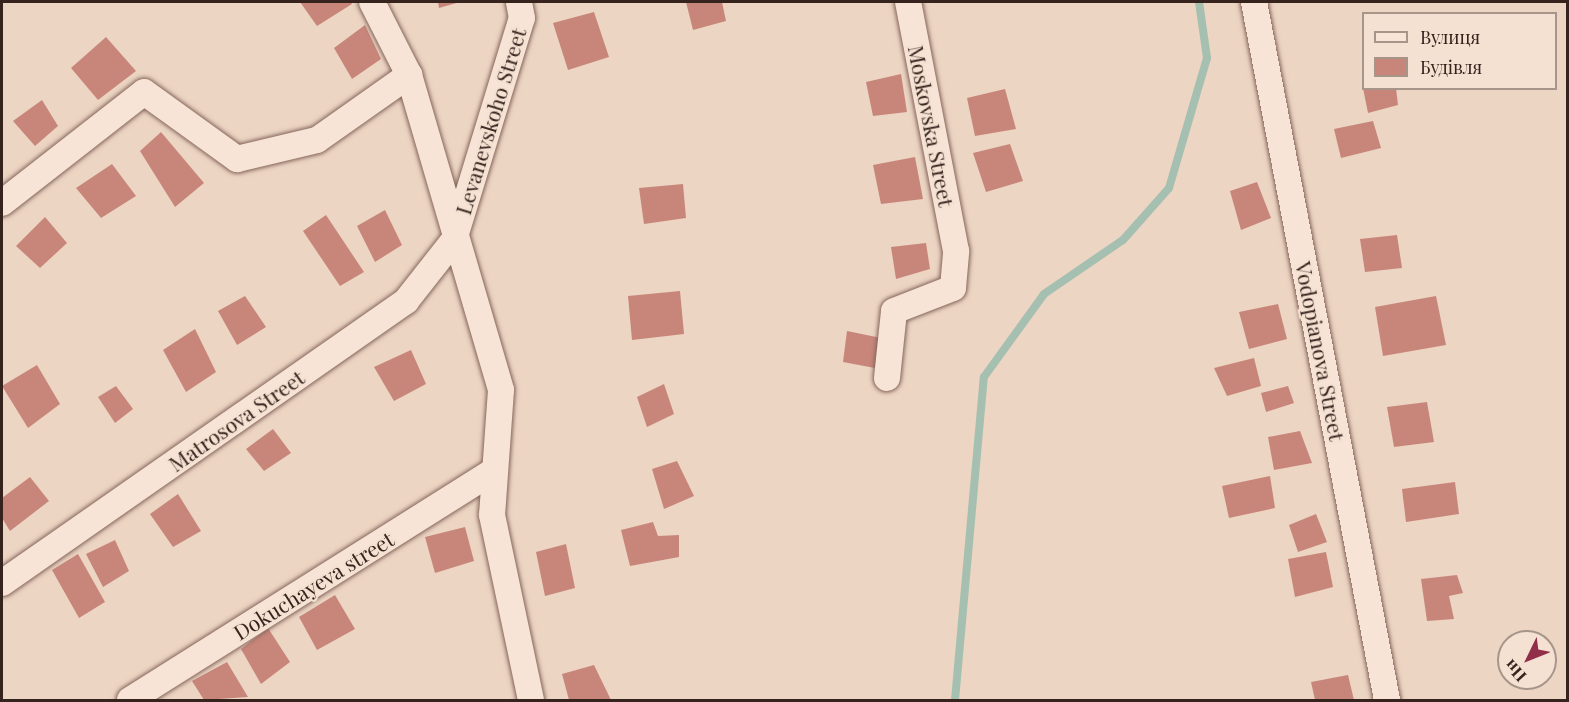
<!DOCTYPE html>
<html>
<head>
<meta charset="utf-8">
<style>
	body { margin:0 }
	#map { position:relative; width:1569px; height:702px; overflow:hidden; background:#ecd5c3; font-family:"Playfair Display",serif }
	div>[style] { position:absolute }
	[style*='--x'] { left:calc(var(--x)*1px); top:calc(var(--y)*1px); width:calc(var(--w)*1px); rotate:calc(var(--a)*1deg) }
	.stream>* { height:8px; margin:-4px; padding:0 4px; transform-origin:4px; border-radius:4px; background:#a5bfb0 }
	.building>* { inset:0; background:#c8867b }
	.roads { filter:drop-shadow(0 0 2px #85665b) drop-shadow(0 0 2px #85665b) }
	.street>* { height:26px; margin:-13px; padding:0 13px; transform-origin:13px; border-radius:13px; background:#f7e4d6 }
	span { translate:-50% -50%; white-space:nowrap; text-align:center; line-height:1.15; -webkit-text-stroke:4.5px #f4e1d2; paint-order:stroke }
	.street-label { font-size:21px; color:#36231e }
	.frame { position:absolute; inset:0; border:3px solid #36231e; pointer-events:none }
	.legend { position:absolute; left:1362px; top:12px; width:195px; height:78px; box-sizing:border-box; background:#f4e1d2; border:2px solid #a8958a; margin:0; padding:8px 10px; list-style:none; font-size:18px; color:#36231e }
	.legend li { display:flex; align-items:center; gap:12px; height:30px }
	.legend b { width:30px; border:2px solid #a8958a }
	.north { position:absolute; left:1497px; top:630px; width:60px; height:60px; box-sizing:border-box; background:#f4e1d2; border:2px solid #a8958a; border-radius:50%; rotate:227deg; font-size:16px; font-weight:700; line-height:24px; text-align:center; color:#36231e }
	.north::after { content:''; display:block; margin:auto; width:21px; height:27px; background:#912e49; clip-path:polygon(50% 0,100% 100%,50% 72%,0 100%) }
</style>
</head>
<body>
<div id="map">
	<div class="stream">
		<i style="--x:955;--y:700;--w:324;--a:-84.9"></i>
		<i style="--x:984;--y:377;--w:102;--a:-54.1"></i>
		<i style="--x:1044;--y:294;--w:96;--a:-34.4"></i>
		<i style="--x:1123;--y:240;--w:69;--a:-48.5"></i>
		<i style="--x:1169;--y:188;--w:135;--a:-73.7"></i>
		<i style="--x:1207;--y:58;--w:57;--a:-98.1"></i>
	</div>
	<div class="building">
		<i style="clip-path:polygon(300px 2px,351px 2px,352px 4px,317px 26px)"></i>
		<i style="clip-path:polygon(438px 2px,460px 2px,439px 8px)"></i>
		<i style="clip-path:polygon(686px 2px,722px 2px,726px 21px,693px 30px)"></i>
		<i style="clip-path:polygon(594px 12px,609px 57px,568px 70px,553px 23px)"></i>
		<i style="clip-path:polygon(365px 25px,381px 59px,352px 79px,334px 48px)"></i>
		<i style="clip-path:polygon(106px 37px,136px 71px,98px 100px,71px 68px)"></i>
		<i style="clip-path:polygon(901px 74px,907px 112px,873px 116px,866px 82px)"></i>
		<i style="clip-path:polygon(1363px 88px,1396px 88px,1398px 105px,1368px 113px)"></i>
		<i style="clip-path:polygon(1005px 89px,1016px 129px,975px 136px,967px 98px)"></i>
		<i style="clip-path:polygon(42px 100px,58px 126px,35px 146px,13px 121px)"></i>
		<i style="clip-path:polygon(1373px 121px,1381px 148px,1341px 158px,1334px 129px)"></i>
		<i style="clip-path:polygon(161px 132px,204px 183px,175px 207px,140px 151px)"></i>
		<i style="clip-path:polygon(1010px 144px,1023px 181px,986px 192px,973px 153px)"></i>
		<i style="clip-path:polygon(915px 157px,923px 199px,881px 204px,873px 165px)"></i>
		<i style="clip-path:polygon(112px 164px,136px 196px,101px 218px,76px 188px)"></i>
		<i style="clip-path:polygon(1257px 182px,1271px 218px,1241px 230px,1230px 191px)"></i>
		<i style="clip-path:polygon(683px 184px,686px 218px,644px 224px,639px 188px)"></i>
		<i style="clip-path:polygon(385px 210px,402px 245px,375px 262px,357px 226px)"></i>
		<i style="clip-path:polygon(326px 215px,364px 272px,340px 286px,303px 231px)"></i>
		<i style="clip-path:polygon(45px 217px,67px 243px,40px 268px,16px 246px)"></i>
		<i style="clip-path:polygon(1397px 235px,1402px 268px,1365px 272px,1360px 239px)"></i>
		<i style="clip-path:polygon(926px 243px,930px 269px,896px 279px,891px 247px)"></i>
		<i style="clip-path:polygon(680px 291px,684px 334px,632px 340px,628px 296px)"></i>
		<i style="clip-path:polygon(245px 296px,266px 327px,237px 345px,218px 311px)"></i>
		<i style="clip-path:polygon(1436px 296px,1446px 345px,1383px 356px,1375px 307px)"></i>
		<i style="clip-path:polygon(1278px 304px,1287px 339px,1249px 349px,1239px 312px)"></i>
		<i style="clip-path:polygon(195px 329px,216px 372px,186px 392px,163px 350px)"></i>
		<i style="clip-path:polygon(847px 331px,886px 339px,880px 369px,843px 362px)"></i>
		<i style="clip-path:polygon(411px 350px,426px 384px,394px 401px,374px 367px)"></i>
		<i style="clip-path:polygon(1254px 358px,1261px 386px,1227px 396px,1214px 368px)"></i>
		<i style="clip-path:polygon(37px 365px,60px 404px,28px 428px,2px 386px)"></i>
		<i style="clip-path:polygon(664px 384px,674px 414px,647px 427px,637px 397px)"></i>
		<i style="clip-path:polygon(116px 386px,133px 409px,115px 423px,98px 397px)"></i>
		<i style="clip-path:polygon(1288px 386px,1294px 403px,1266px 412px,1261px 393px)"></i>
		<i style="clip-path:polygon(1427px 402px,1434px 442px,1394px 447px,1387px 407px)"></i>
		<i style="clip-path:polygon(273px 429px,291px 453px,264px 471px,246px 449px)"></i>
		<i style="clip-path:polygon(1300px 431px,1312px 463px,1274px 470px,1268px 437px)"></i>
		<i style="clip-path:polygon(677px 461px,694px 496px,664px 509px,652px 469px)"></i>
		<i style="clip-path:polygon(1270px 476px,1275px 508px,1229px 518px,1222px 486px)"></i>
		<i style="clip-path:polygon(30px 477px,49px 501px,10px 531px,2px 518px,2px 498px)"></i>
		<i style="clip-path:polygon(1455px 482px,1459px 514px,1406px 522px,1402px 489px)"></i>
		<i style="clip-path:polygon(178px 494px,201px 531px,173px 547px,150px 514px)"></i>
		<i style="clip-path:polygon(1316px 514px,1327px 542px,1298px 552px,1289px 525px)"></i>
		<i style="clip-path:polygon(653px 522px,658px 536px,679px 535px,679px 557px,630px 566px,621px 530px)"></i>
		<i style="clip-path:polygon(465px 527px,474px 561px,435px 573px,425px 537px)"></i>
		<i style="clip-path:polygon(115px 540px,129px 571px,103px 587px,86px 554px)"></i>
		<i style="clip-path:polygon(566px 544px,575px 588px,545px 596px,536px 552px)"></i>
		<i style="clip-path:polygon(1326px 552px,1333px 587px,1295px 597px,1288px 559px)"></i>
		<i style="clip-path:polygon(78px 554px,105px 602px,79px 618px,52px 570px)"></i>
		<i style="clip-path:polygon(1457px 575px,1463px 593px,1449px 596px,1454px 619px,1427px 621px,1421px 579px)"></i>
		<i style="clip-path:polygon(335px 595px,355px 629px,317px 650px,299px 617px)"></i>
		<i style="clip-path:polygon(268px 628px,290px 662px,261px 684px,241px 649px)"></i>
		<i style="clip-path:polygon(227px 662px,248px 697px,204px 700px,192px 681px)"></i>
		<i style="clip-path:polygon(594px 665px,611px 700px,569px 700px,562px 674px)"></i>
		<i style="clip-path:polygon(1348px 675px,1354px 700px,1315px 700px,1311px 682px)"></i>
	</div>
	<div class="roads">
		<div class="street">
			<i style="--x:372;--y:2;--w:82;--a:63.1"></i>
			<i style="--x:409;--y:75;--w:328;--a:73.7"></i>
			<i style="--x:501;--y:390;--w:125;--a:94.1"></i>
			<i style="--x:492;--y:515;--w:189;--a:78.1"></i>
			<i style="--x:1254;--y:2;--w:711;--a:79.21"></i>
			<i style="--x:2;--y:203;--w:180;--a:-38"></i>
			<i style="--x:144;--y:92;--w:115;--a:35.8"></i>
			<i style="--x:237;--y:159;--w:82;--a:-13.4"></i>
			<i style="--x:317;--y:140;--w:113;--a:-35.2"></i>
			<i style="--x:887;--y:378;--w:67;--a:-84"></i>
			<i style="--x:894;--y:311;--w:63;--a:-21.3"></i>
			<i style="--x:953;--y:288;--w:37;--a:-85"></i>
			<i style="--x:956;--y:251;--w:254;--a:-100.9"></i>
			<i style="--x:2;--y:583;--w:493;--a:-34.9"></i>
			<i style="--x:406;--y:301;--w:78;--a:-51.8"></i>
			<i style="--x:454;--y:240;--w:232;--a:-73"></i>
			<i style="--x:522;--y:18;--w:16;--a:-101"></i>
			<i style="--x:130;--y:700;--w:431;--a:-32.2"></i>
		</div>
	</div>
	<div class="street-label">
		<span style="left:490px;top:121px;rotate:-73deg">Levanevskoho Street</span>
		<span style="left:932px;top:126px;rotate:79deg">Moskovska Street</span>
		<span style="left:1321px;top:351px;rotate:79deg">Vodopianova Street</span>
		<span style="left:236px;top:420px;rotate:-35deg">Matrosova Street</span>
		<span style="left:313px;top:585px;rotate:-32deg">Dokuchayeva street</span>
	</div>
	<div class="frame"></div>
	<ul class="legend">
	<li><b style="height:8px;background:#f7e4d6"></b>Вулиця</li>
	<li><b style="height:16px;background:#c8867b"></b>Будівля</li>
	</ul>
	<div class="north">Пн</div>
</div>
</body>
</html>
